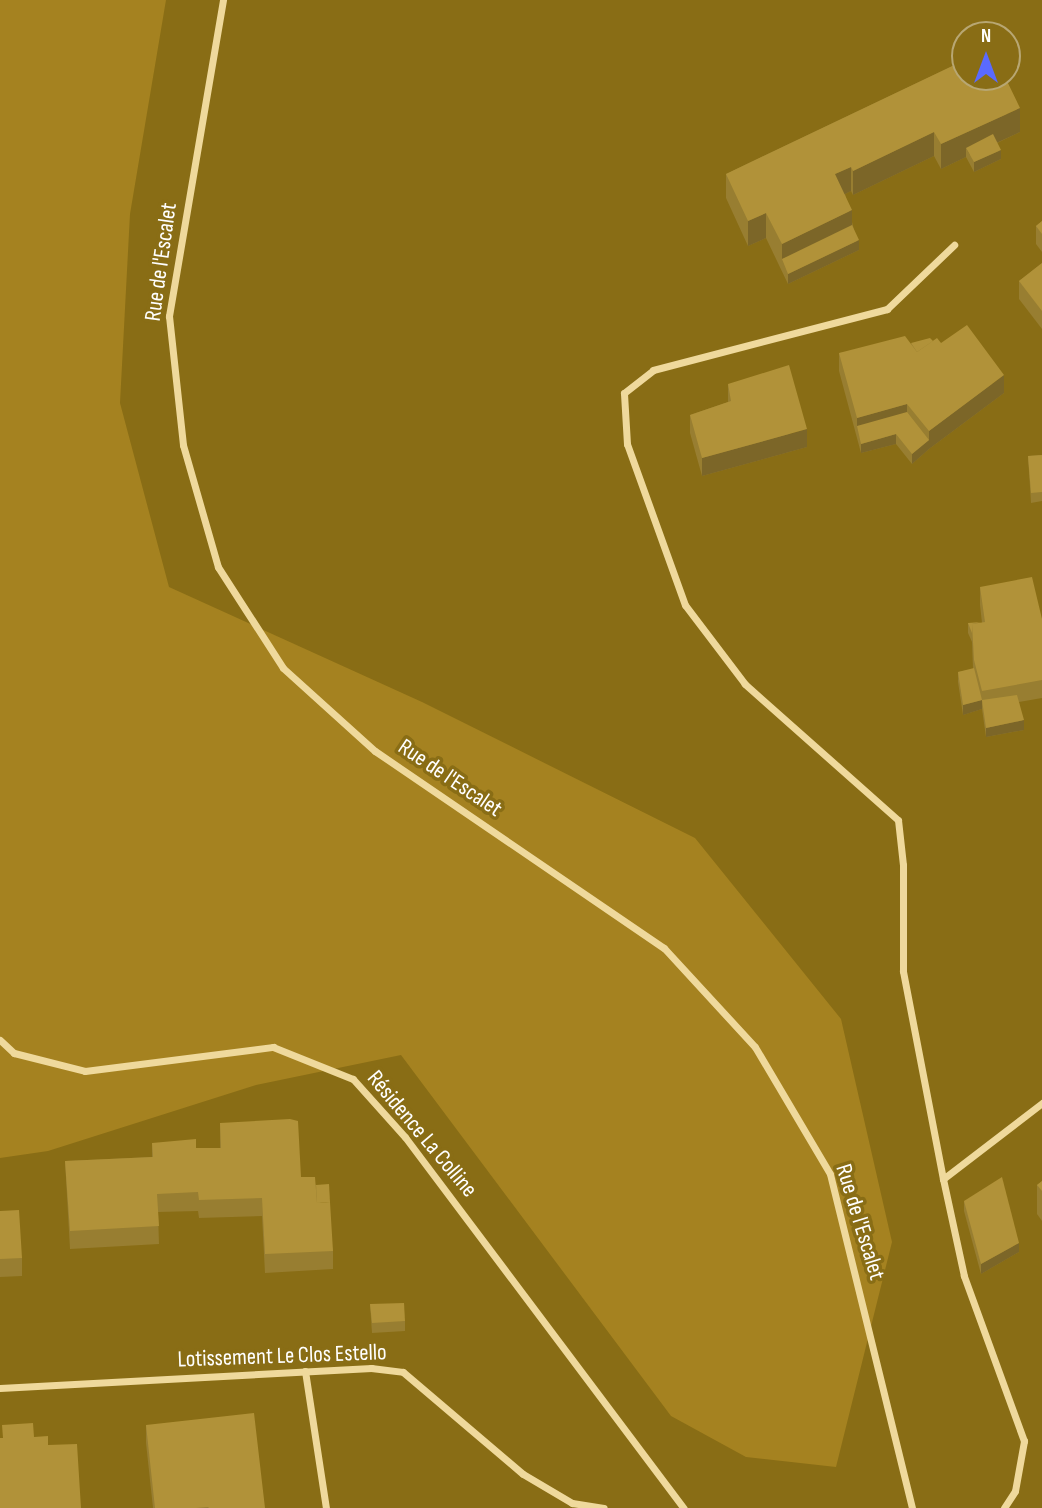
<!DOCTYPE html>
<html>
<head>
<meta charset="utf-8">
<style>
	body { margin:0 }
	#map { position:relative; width:1042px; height:1508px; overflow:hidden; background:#896d15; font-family:"Sofia Sans Condensed",sans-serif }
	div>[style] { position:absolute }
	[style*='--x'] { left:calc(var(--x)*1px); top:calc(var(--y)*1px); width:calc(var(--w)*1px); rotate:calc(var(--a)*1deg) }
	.green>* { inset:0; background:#a58220 }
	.street>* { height:7px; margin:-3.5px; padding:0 3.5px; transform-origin:3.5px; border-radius:3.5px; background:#efd99c }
	.wall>* { inset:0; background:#987e31 }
	.shaded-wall>* { inset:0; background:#7c6628 }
	.building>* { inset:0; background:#b19239 }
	span { translate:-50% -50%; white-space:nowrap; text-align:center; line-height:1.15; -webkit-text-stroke:7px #896d15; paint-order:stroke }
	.street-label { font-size:23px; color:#fff }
	.north { position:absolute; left:951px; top:21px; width:70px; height:70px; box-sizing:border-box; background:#896d15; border:2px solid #b8a773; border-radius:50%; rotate:0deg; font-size:19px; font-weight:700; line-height:28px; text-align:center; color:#fff }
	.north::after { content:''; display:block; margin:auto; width:24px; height:32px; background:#5a6aff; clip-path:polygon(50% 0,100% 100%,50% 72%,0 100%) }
</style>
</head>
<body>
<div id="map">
	<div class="green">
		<i style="clip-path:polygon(0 0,166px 0,130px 214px,120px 403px,169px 587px,422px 702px,695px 838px,841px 1019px,892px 1242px,836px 1467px,746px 1457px,671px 1416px,401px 1055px,256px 1085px,48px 1151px,0 1158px)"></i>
	</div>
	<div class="street">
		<i style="--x:223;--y:0;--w:321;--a:99.7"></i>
		<i style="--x:169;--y:316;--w:130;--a:83.8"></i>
		<i style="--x:183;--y:445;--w:127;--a:74"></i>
		<i style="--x:218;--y:567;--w:120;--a:57.2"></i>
		<i style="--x:283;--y:668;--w:124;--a:42.1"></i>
		<i style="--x:375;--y:751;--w:350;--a:34.3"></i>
		<i style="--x:664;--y:948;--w:134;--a:47.4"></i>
		<i style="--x:755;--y:1047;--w:147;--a:59.4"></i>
		<i style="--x:830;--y:1174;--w:344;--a:76.2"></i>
		<i style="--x:0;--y:1040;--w:19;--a:43"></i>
		<i style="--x:14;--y:1053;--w:73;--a:14.2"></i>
		<i style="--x:85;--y:1071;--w:190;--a:-7.3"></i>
		<i style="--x:273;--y:1047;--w:86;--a:21.8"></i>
		<i style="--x:353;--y:1079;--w:78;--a:48.1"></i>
		<i style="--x:405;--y:1137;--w:464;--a:53.1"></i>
		<i style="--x:943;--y:1179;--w:212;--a:-100.9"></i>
		<i style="--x:903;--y:971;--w:106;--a:-90"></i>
		<i style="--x:903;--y:865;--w:45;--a:-96.3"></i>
		<i style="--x:898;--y:820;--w:205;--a:-138.4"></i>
		<i style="--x:745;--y:684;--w:99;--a:-127.2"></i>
		<i style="--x:685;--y:605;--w:171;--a:-109.8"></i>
		<i style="--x:627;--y:444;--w:51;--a:-93.4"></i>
		<i style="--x:624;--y:393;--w:37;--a:-38"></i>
		<i style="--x:653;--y:370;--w:242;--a:-14.6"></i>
		<i style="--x:887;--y:309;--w:93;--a:-43.7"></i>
		<i style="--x:305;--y:1371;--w:139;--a:81.3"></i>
		<i style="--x:0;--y:1388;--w:372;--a:-3.1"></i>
		<i style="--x:371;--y:1368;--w:32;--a:7"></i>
		<i style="--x:403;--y:1372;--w:157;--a:40.4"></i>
		<i style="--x:523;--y:1474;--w:57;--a:30.6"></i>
		<i style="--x:572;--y:1503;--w:32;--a:9"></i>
		<i style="--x:1004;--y:1508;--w:20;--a:-57"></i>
		<i style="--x:1015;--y:1491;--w:51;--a:-79.8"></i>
		<i style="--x:1024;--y:1441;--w:176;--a:-110"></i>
		<i style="--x:964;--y:1276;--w:99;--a:-102.2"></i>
		<i style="--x:943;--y:1179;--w:125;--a:-37.5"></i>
	</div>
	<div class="wall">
		<i style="clip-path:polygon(965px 60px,1020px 132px,997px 143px,1001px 159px,974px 172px,966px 157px,941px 169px,934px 156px,853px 195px,851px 191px,845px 194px,859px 250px,788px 284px,766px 238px,748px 246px,726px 198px,726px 174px)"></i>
		<i style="clip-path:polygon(1042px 221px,1042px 252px,1036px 244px,1036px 226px)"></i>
		<i style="clip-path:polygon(1042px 263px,1042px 329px,1019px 299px,1019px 281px)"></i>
		<i style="clip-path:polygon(933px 341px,941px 343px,1004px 393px,929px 449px,912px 464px,896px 444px,861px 453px,839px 371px,839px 353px)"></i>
		<i style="clip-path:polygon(728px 384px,807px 447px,702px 476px,690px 433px,690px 415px,728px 402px)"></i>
		<i style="clip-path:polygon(1042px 455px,1042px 501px,1031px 503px,1028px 456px)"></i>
		<i style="clip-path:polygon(980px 587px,1042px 619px,1042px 698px,1019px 702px,1024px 730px,986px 737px,982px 709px,963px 715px,958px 682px,958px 672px,973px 669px,972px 642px,968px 633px,968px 623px,982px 623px,980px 605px)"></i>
		<i style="clip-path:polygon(220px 1123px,301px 1177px,316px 1185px,333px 1251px,333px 1269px,265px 1273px,262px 1216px,199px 1218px,198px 1211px,158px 1212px,159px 1244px,70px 1249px,65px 1161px,152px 1157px,152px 1143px,196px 1148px,220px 1148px)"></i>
		<i style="clip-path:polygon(1042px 1181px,1042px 1221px,1037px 1214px,1037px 1185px)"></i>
		<i style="clip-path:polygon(964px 1201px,1019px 1252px,981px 1274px,964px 1211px)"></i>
		<i style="clip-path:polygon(0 1211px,22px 1258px,22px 1276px,0 1277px)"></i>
		<i style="clip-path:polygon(370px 1304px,405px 1321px,405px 1331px,372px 1333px)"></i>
		<i style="clip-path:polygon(146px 1425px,265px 1508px,153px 1508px,146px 1443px)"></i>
	</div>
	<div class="shaded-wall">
		<i style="clip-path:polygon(1020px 108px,1020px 132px,970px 155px,966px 148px,966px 157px,941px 169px,941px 144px)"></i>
		<i style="clip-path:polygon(934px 132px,934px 156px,853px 195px,853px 171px)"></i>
		<i style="clip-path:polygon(1001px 150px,1001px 159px,974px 172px,974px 162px)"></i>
		<i style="clip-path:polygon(851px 167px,851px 191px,835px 199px,835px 174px)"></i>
		<i style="clip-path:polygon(852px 210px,852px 235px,782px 259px,782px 244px)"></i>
		<i style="clip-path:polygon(766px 213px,766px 238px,748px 246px,748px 221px)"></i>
		<i style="clip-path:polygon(859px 240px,859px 250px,788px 284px,788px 274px)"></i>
		<i style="clip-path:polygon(1004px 375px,1004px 393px,929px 449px,912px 464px,912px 454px,929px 440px,929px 431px)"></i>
		<i style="clip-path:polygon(907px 404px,907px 422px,857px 426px,857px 418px)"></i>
		<i style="clip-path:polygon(807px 429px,807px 447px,702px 476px,702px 458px)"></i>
		<i style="clip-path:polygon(896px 434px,896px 444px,861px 453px,861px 444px)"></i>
		<i style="clip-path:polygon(982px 700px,982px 709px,963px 715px,963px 705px)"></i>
		<i style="clip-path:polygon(1024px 720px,1024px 730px,986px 737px,986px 728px)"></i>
		<i style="clip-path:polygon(1019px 1243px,1019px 1252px,981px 1274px,981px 1264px)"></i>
	</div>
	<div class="building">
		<i style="clip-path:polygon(965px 60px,965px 77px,1005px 77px,1020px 108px,941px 144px,934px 132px,853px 171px,851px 167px,835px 174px,852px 210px,782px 244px,766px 213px,748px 221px,726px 174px)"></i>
		<i style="clip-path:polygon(993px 134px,1001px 150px,974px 162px,966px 148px)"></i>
		<i style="clip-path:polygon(1042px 221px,1042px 234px,1036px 226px)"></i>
		<i style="clip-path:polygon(852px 225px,859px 240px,788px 274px,782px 259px)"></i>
		<i style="clip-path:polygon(1042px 263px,1042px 311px,1019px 281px)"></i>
		<i style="clip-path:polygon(967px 325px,1004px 375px,929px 431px,907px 404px,857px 418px,839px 353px,905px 336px,917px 352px,937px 338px,941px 343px)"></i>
		<i style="clip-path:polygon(930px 338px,933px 341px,917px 352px,911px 343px)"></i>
		<i style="clip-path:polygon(789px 365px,807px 429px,702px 458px,690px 415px,731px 401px,728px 384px)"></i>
		<i style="clip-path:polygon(907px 412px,929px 440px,912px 454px,896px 434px,861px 444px,857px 426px)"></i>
		<i style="clip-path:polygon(1042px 455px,1042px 492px,1031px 493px,1028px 456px)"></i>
		<i style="clip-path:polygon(1032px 577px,1042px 619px,1042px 680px,982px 691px,974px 660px,972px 624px,985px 622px,980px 587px)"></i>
		<i style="clip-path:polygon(981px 622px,972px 624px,972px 633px,968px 623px)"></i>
		<i style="clip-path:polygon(974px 668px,982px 700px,963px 705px,958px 672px)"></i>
		<i style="clip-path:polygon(1017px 695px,1024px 720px,986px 728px,982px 700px)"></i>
		<i style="clip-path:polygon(290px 1119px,298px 1121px,301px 1177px,315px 1177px,317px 1203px,330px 1202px,333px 1251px,265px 1254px,262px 1198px,199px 1200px,198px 1192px,157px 1194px,159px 1226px,70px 1231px,65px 1161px,153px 1157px,152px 1143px,196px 1139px,196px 1148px,221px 1148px,220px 1123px)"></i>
		<i style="clip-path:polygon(1002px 1177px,1019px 1243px,981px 1264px,964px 1201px)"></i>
		<i style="clip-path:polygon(1042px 1181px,1042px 1191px,1037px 1185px)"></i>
		<i style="clip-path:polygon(329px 1184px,330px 1202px,317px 1203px,316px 1185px)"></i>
		<i style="clip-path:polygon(19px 1210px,22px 1258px,0 1259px,0 1211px)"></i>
		<i style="clip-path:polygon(404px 1303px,405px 1321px,372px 1323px,370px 1304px)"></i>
		<i style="clip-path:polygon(254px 1413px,265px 1508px,209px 1508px,208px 1507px,196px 1508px,155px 1508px,146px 1425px)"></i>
		<i style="clip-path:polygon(33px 1423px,34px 1437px,48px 1436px,48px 1445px,77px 1444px,81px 1508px,0 1508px,0 1438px,3px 1438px,2px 1425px)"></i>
	</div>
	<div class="street-label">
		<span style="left:161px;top:262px;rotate:-82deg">Rue de l'Escalet</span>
		<span style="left:450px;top:778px;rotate:34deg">Rue de l'Escalet</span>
		<span style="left:422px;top:1134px;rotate:50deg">Résidence La Colline</span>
		<span style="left:860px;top:1222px;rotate:73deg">Rue de l'Escalet</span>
		<span style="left:282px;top:1356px;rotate:-2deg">Lotissement Le Clos Estello</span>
	</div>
	<div class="north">N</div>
</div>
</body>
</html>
